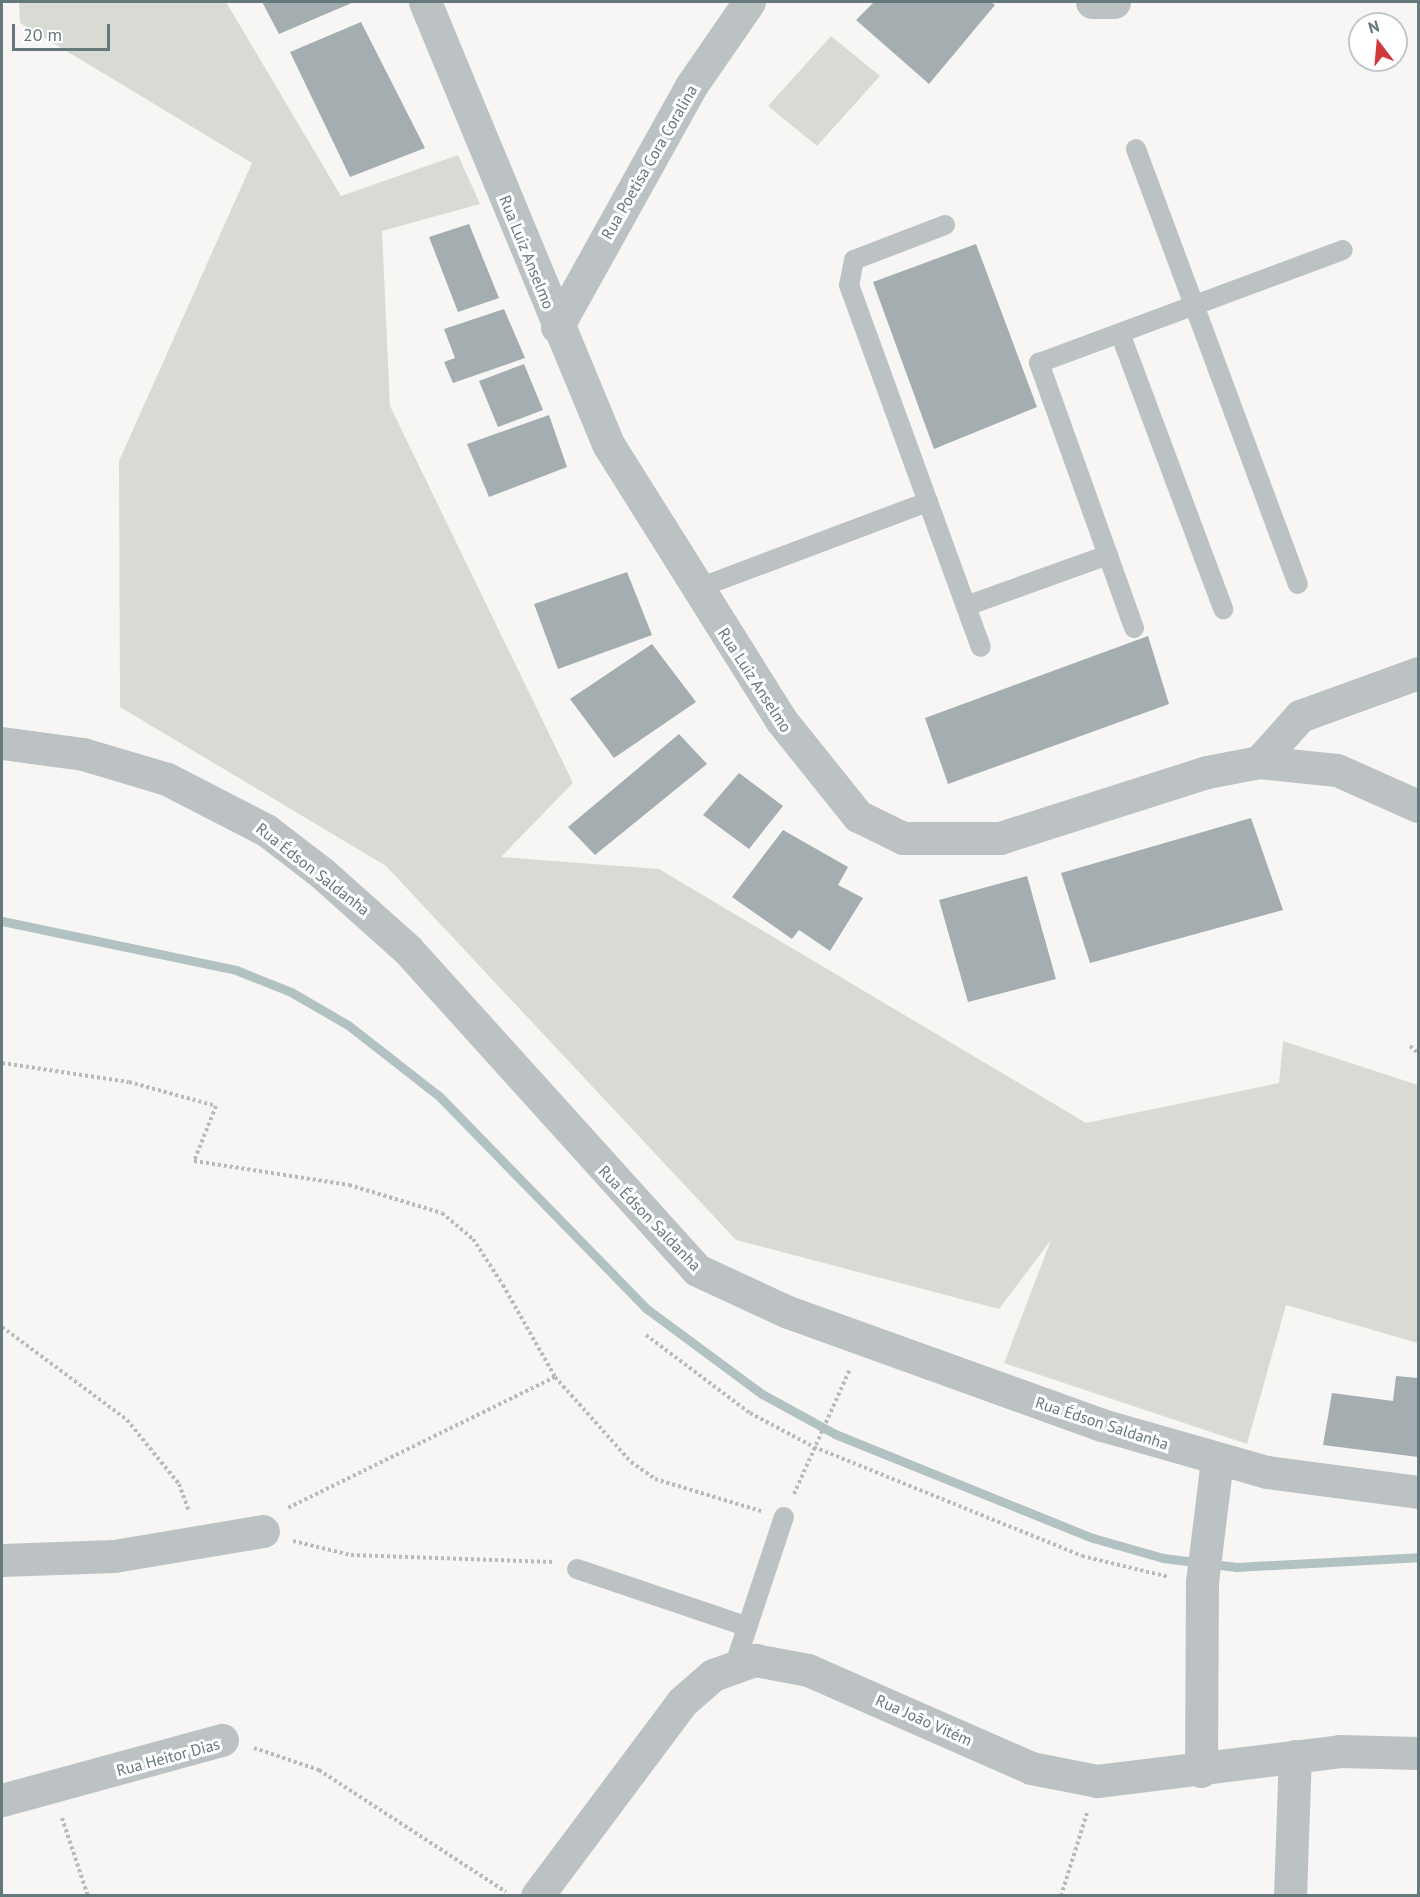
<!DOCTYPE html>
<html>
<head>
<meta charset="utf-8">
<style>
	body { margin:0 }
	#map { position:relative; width:1420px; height:1897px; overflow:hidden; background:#f7f6f4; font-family:"PT Sans",sans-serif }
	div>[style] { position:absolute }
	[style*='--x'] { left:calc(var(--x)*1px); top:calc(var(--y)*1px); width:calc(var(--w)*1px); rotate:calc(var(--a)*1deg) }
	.green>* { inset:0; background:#d8dbd4 }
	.stream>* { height:9px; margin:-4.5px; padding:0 4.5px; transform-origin:4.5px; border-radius:4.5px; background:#b2c2c2 }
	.building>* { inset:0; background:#a4aeb1 }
	.path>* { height:4px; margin-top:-2px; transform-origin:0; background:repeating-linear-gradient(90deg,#b7bbbc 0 3px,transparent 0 6px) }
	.service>* { height:20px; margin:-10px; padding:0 10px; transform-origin:10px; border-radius:10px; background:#bcc2c4 }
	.minor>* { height:33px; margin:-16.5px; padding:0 16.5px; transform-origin:16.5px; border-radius:16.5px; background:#bcc2c4 }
	.tertiary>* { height:33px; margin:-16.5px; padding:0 16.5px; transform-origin:16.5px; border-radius:16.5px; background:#bcc2c4 }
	span { translate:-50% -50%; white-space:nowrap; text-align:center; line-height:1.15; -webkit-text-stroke:6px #fff; paint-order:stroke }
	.street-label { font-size:16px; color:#65787c }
	.frame { position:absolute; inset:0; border:3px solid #65787c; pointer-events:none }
	.north { position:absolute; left:1348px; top:12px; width:60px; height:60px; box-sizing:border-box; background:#fff; border:2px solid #c1c9cb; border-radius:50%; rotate:344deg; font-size:16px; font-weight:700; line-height:24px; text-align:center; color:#65787c }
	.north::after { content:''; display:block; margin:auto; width:21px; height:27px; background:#d13a3d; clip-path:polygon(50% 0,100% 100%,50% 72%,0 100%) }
	.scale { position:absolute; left:12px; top:24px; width:98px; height:27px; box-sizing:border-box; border:3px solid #65787c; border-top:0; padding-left:8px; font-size:18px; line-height:21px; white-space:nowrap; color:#65787c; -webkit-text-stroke:4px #fff; paint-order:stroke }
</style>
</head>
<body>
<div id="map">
	<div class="green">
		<i style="clip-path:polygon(19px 2px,226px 2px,341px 196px,458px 155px,480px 204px,382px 231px,390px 406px,573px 783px,501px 857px,659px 869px,1086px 1123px,1279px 1083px,1283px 1041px,1418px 1085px,1418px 1343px,1286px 1305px,1247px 1444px,1004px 1363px,1051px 1240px,999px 1309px,736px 1240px,386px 866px,120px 707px,119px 461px,252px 163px,20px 23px)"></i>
		<i style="clip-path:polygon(831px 36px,880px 76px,817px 146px,768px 106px)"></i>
	</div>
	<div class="stream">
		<i style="--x:2;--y:921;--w:239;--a:11.8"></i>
		<i style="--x:236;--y:970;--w:59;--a:21.8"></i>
		<i style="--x:291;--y:992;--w:66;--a:30.1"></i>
		<i style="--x:348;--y:1025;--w:115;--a:38"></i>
		<i style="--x:439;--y:1096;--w:298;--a:45.7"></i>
		<i style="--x:647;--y:1309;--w:143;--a:36.5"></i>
		<i style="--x:762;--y:1394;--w:83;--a:28.7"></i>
		<i style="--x:835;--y:1434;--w:278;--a:22"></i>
		<i style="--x:1093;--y:1538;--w:73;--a:15.9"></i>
		<i style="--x:1163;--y:1558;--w:74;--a:7"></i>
		<i style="--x:1236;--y:1567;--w:182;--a:-3.1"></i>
	</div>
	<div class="building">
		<i style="clip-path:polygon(262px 2px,354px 2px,279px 34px)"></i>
		<i style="clip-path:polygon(874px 2px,991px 2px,995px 5px,929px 84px,856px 20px)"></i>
		<i style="clip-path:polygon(361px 22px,425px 148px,350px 177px,290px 52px)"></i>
		<i style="clip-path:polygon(469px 224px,499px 298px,458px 312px,429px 237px)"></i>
		<i style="clip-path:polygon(976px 244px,1037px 407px,934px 449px,873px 282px)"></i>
		<i style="clip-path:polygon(504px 309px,525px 358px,453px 383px,444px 362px,455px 358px,444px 329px)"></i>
		<i style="clip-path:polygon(524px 364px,543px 410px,498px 427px,479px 381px)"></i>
		<i style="clip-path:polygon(549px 415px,567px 467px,489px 497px,467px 444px)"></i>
		<i style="clip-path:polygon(627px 572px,652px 635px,558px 669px,534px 604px)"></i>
		<i style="clip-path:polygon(1148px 636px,1169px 704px,948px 784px,925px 718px)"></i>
		<i style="clip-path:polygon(652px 644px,696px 702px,614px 758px,570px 699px)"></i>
		<i style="clip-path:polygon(679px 734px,707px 764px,595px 855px,568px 827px)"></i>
		<i style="clip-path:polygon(739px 773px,783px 806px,749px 849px,703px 815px)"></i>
		<i style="clip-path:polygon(1251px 818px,1283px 910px,1090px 963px,1061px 873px)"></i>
		<i style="clip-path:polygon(783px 830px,848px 867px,838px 885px,863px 898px,830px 951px,799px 930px,792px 939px,732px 897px)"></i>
		<i style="clip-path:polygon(1027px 876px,1056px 979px,968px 1002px,939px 900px)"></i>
		<i style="clip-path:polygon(1396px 1376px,1418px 1378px,1418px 1457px,1323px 1445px,1332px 1393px,1393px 1401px)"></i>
	</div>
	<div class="path">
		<i style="--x:1410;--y:1046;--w:11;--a:41"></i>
		<i style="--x:2;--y:1063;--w:128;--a:8.5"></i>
		<i style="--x:129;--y:1082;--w:90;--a:15.4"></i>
		<i style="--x:216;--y:1106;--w:59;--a:111.8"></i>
		<i style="--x:194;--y:1161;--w:157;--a:8.8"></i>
		<i style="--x:349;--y:1185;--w:97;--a:16.8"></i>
		<i style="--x:442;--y:1213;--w:40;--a:40"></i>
		<i style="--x:473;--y:1239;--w:55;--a:56.9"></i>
		<i style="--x:503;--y:1285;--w:106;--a:60.5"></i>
		<i style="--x:555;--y:1377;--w:300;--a:153.9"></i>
		<i style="--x:2;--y:1327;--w:156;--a:36.6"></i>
		<i style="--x:127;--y:1420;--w:82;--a:50.9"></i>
		<i style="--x:179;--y:1484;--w:29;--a:70"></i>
		<i style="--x:646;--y:1335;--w:130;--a:36.9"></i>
		<i style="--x:750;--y:1413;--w:72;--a:28"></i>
		<i style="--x:814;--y:1447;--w:289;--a:22.1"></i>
		<i style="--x:1082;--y:1556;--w:89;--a:13.6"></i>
		<i style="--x:555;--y:1377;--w:114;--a:48.2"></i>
		<i style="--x:631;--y:1462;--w:29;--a:35"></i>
		<i style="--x:655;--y:1479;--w:111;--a:16.8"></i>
		<i style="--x:794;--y:1494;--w:137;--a:-65.9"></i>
		<i style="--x:293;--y:1541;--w:60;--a:13.6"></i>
		<i style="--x:351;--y:1555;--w:202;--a:2"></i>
		<i style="--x:254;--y:1748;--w:69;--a:18.7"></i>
		<i style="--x:319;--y:1770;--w:223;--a:33.1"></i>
		<i style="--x:62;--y:1818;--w:82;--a:71.6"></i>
		<i style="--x:1061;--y:1896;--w:87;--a:-72.6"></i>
	</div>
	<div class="service">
		<i style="--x:1136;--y:149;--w:464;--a:69.6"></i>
		<i style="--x:945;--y:225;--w:97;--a:159"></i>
		<i style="--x:854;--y:260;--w:25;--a:101"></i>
		<i style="--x:849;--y:285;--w:385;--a:70"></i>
		<i style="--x:1120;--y:333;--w:295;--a:69.5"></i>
		<i style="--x:696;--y:589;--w:248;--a:-20.6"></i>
		<i style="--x:966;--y:606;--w:151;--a:-19.8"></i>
		<i style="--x:1134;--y:628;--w:282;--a:-109.7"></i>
		<i style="--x:1039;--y:363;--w:324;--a:-20.4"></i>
		<i style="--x:577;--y:1569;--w:177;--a:18.7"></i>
		<i style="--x:735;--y:1664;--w:155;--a:-71.6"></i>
	</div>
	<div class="minor">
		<i style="--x:1092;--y:2;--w:22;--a:0"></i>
		<i style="--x:2;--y:743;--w:82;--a:7.7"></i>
		<i style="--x:83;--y:754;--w:88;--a:16.6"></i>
		<i style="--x:167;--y:779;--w:111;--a:27.3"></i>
		<i style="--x:266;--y:830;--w:71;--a:37.5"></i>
		<i style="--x:322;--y:873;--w:115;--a:41.8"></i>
		<i style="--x:408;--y:950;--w:431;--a:47.9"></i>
		<i style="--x:697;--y:1270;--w:100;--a:24.8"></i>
		<i style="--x:788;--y:1312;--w:334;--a:19.8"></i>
		<i style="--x:1102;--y:1425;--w:172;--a:15.9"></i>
		<i style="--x:1267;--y:1472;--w:152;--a:7.5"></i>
		<i style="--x:1259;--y:762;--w:62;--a:-48.3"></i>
		<i style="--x:1300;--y:716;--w:126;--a:-20"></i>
		<i style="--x:2;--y:1560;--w:112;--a:-2"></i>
		<i style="--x:114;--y:1556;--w:151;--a:-9.5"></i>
		<i style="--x:1201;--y:1771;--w:189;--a:-89.7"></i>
		<i style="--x:1202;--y:1582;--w:124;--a:-83"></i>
		<i style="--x:2;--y:1800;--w:228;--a:-15.3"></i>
		<i style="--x:537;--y:1896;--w:242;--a:-53.2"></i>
		<i style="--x:682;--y:1702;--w:41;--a:-41.1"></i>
		<i style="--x:713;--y:1675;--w:45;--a:-19.7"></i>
		<i style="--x:755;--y:1660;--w:54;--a:10.7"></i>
		<i style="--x:808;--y:1670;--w:244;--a:23.7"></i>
		<i style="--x:1031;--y:1768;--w:67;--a:11.1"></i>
		<i style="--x:1097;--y:1781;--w:245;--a:-7"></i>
		<i style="--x:1340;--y:1751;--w:78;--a:1.5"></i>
		<i style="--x:1290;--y:1896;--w:140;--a:-88"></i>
	</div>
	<div class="tertiary">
		<i style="--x:425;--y:2;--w:478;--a:67.5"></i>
		<i style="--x:608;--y:444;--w:326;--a:57.9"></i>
		<i style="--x:781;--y:720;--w:123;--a:51.3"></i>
		<i style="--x:858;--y:816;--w:50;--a:26.1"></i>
		<i style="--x:903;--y:838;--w:97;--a:0"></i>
		<i style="--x:1000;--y:838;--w:217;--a:-17.7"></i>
		<i style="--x:1207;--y:772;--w:53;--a:-10.9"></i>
		<i style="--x:1259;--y:762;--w:78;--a:5.9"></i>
		<i style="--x:1337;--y:770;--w:89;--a:24"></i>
		<i style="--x:557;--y:327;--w:276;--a:-60.9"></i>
		<i style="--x:691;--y:86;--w:102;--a:-55.4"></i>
	</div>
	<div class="street-label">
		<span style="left:649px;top:162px;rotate:-60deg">Rua Poetisa Cora Coralina</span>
		<span style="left:527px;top:252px;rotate:68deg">Rua Luiz Anselmo</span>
		<span style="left:755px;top:680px;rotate:57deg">Rua Luiz Anselmo</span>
		<span style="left:313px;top:869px;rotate:38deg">Rua Édson Saldanha</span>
		<span style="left:650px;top:1218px;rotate:46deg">Rua Édson Saldanha</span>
		<span style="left:1102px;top:1423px;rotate:18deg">Rua Édson Saldanha</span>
		<span style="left:924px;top:1720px;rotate:24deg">Rua João Vitém</span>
		<span style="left:168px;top:1757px;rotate:-15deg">Rua Heitor Dias</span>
	</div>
	<div class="frame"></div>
	<div class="north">N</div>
	<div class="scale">20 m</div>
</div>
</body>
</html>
